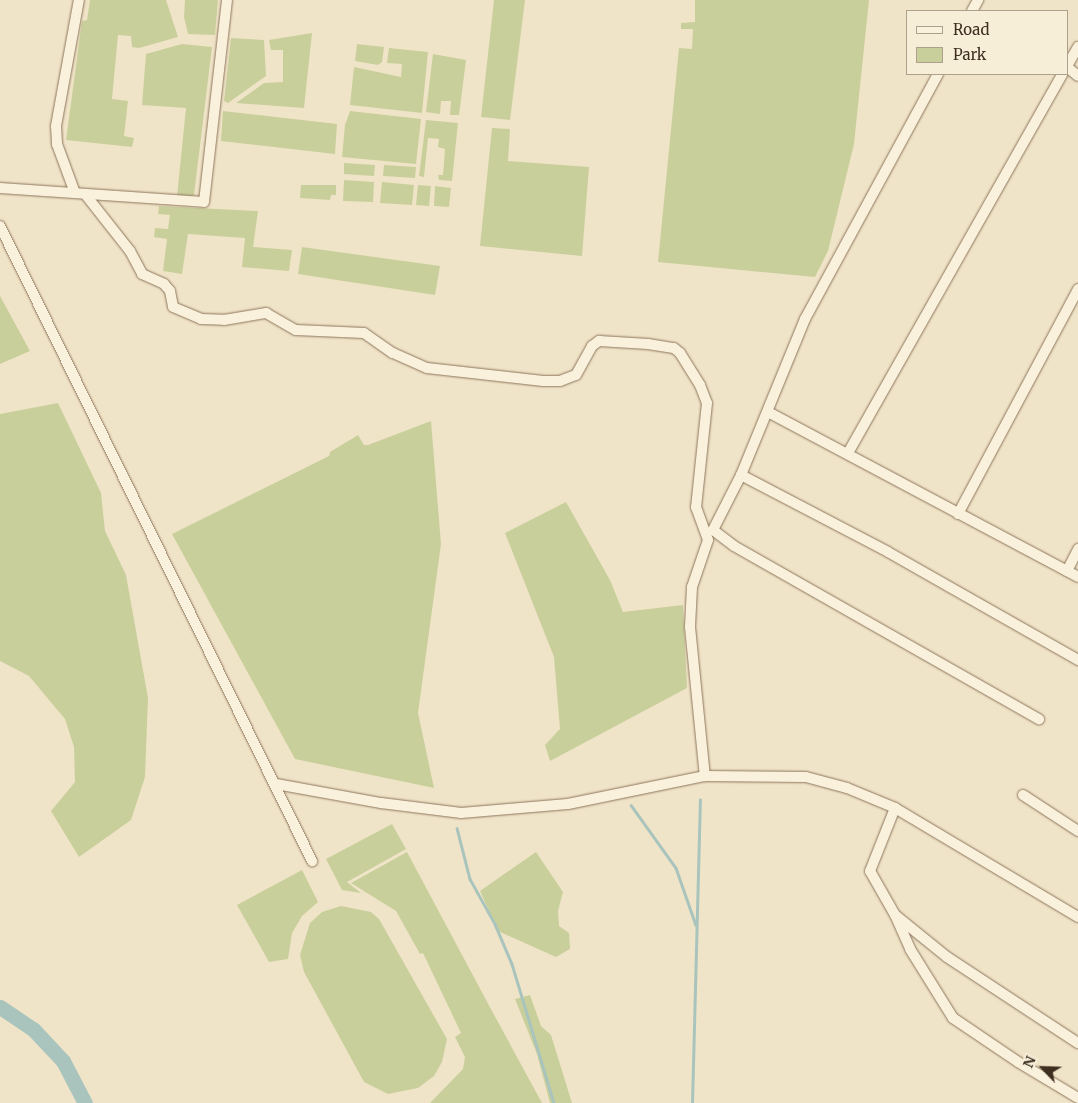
<!DOCTYPE html>
<html>
<head>
<meta charset="utf-8">
<style>
	body { margin:0 }
	#map { position:relative; width:1078px; height:1103px; overflow:hidden; background:#f0e4c8; font-family:Merriweather,serif }
	div>[style] { position:absolute }
	[style*='--x'] { left:calc(var(--x)*1px); top:calc(var(--y)*1px); width:calc(var(--w)*1px); rotate:calc(var(--a)*1deg) }
	.green>* { inset:0; background:#c9cf9b }
	.stream>* { height:2.5px; margin:-1.25px; padding:0 1.25px; transform-origin:1.25px; border-radius:1.25px; background:#a9c4bc }
	.river>* { height:15px; margin:-7.5px; padding:0 7.5px; transform-origin:7.5px; border-radius:7.5px; background:#a9c4bc }
	.roads { filter:drop-shadow(0 0 1px #8d765c) drop-shadow(0 0 1px #8d765c) }
	.minor>* { height:10px; margin:-5px; padding:0 5px; transform-origin:5px; border-radius:5px; background:#faf1dc }
	span { translate:-50% -50%; white-space:nowrap; text-align:center; line-height:1.15; -webkit-text-stroke:4px #f7eed8; paint-order:stroke }
	.legend { position:absolute; left:906px; top:10px; width:162px; height:65px; box-sizing:border-box; background:#f7eed8; border:1px solid #ada18e; margin:0; padding:6px 9px; list-style:none; font-size:15px; color:#3d2e20 }
	.legend li { display:flex; align-items:center; gap:10px; height:25px }
	.legend b { width:25px; border:1px solid #ada18e }
	.north { position:absolute; left:1018px; top:1043px; width:50px; height:50px; -webkit-text-stroke:4px #f7eed8; paint-order:stroke; rotate:294deg; font-size:14px; font-weight:700; line-height:20px; text-align:center; color:#3d2e20 }
	.north::after { content:''; display:block; margin:auto; width:18px; height:22px; background:#3d2e20; clip-path:polygon(50% 0,100% 100%,50% 72%,0 100%) }
</style>
</head>
<body>
<div id="map">
	<div class="green">
		<i style="clip-path:polygon(90px 0,166px 0,178px 37px,139px 48px,132px 47px,131px 36px,118px 35px,112px 99px,128px 101px,124px 136px,134px 138px,132px 147px,66px 140px,82px 21px,87px 20px)"></i>
		<i style="clip-path:polygon(185px 0,218px 0,215px 35px,188px 34px,184px 17px)"></i>
		<i style="clip-path:polygon(494px 0,525px 0,510px 120px,481px 117px)"></i>
		<i style="clip-path:polygon(695px 0,869px 0,854px 144px,828px 251px,815px 277px,658px 262px,679px 48px,692px 49px,693px 29px,681px 29px,681px 23px,695px 22px)"></i>
		<i style="clip-path:polygon(312px 33px,304px 108px,236px 103px,264px 83px,283px 82px,283px 50px,271px 50px,269px 40px)"></i>
		<i style="clip-path:polygon(231px 38px,264px 40px,266px 76px,228px 103px,224px 101px)"></i>
		<i style="clip-path:polygon(182px 44px,212px 47px,194px 195px,191px 197px,177px 196px,186px 108px,142px 105px,146px 54px)"></i>
		<i style="clip-path:polygon(357px 44px,384px 47px,382px 62px,378px 65px,355px 61px)"></i>
		<i style="clip-path:polygon(389px 48px,428px 52px,422px 113px,350px 105px,354px 67px,401px 77px,402px 64px,387px 63px)"></i>
		<i style="clip-path:polygon(433px 54px,466px 60px,459px 115px,450px 115px,451px 101px,441px 101px,440px 114px,426px 112px)"></i>
		<i style="clip-path:polygon(223px 111px,337px 124px,335px 154px,221px 141px)"></i>
		<i style="clip-path:polygon(350px 111px,421px 119px,416px 164px,342px 157px,345px 125px)"></i>
		<i style="clip-path:polygon(426px 120px,458px 123px,452px 181px,439px 180px,438px 175px,443px 175px,445px 149px,438px 147px,439px 139px,428px 138px,424px 177px,419px 176px)"></i>
		<i style="clip-path:polygon(492px 128px,510px 129px,508px 161px,589px 167px,582px 256px,480px 246px)"></i>
		<i style="clip-path:polygon(344px 163px,375px 165px,374px 176px,344px 174px)"></i>
		<i style="clip-path:polygon(384px 165px,416px 167px,415px 178px,383px 176px)"></i>
		<i style="clip-path:polygon(344px 180px,374px 182px,373px 202px,343px 201px)"></i>
		<i style="clip-path:polygon(382px 182px,414px 185px,412px 205px,380px 203px)"></i>
		<i style="clip-path:polygon(301px 185px,336px 185px,336px 195px,331px 195px,330px 200px,300px 198px)"></i>
		<i style="clip-path:polygon(418px 185px,431px 186px,429px 206px,416px 205px)"></i>
		<i style="clip-path:polygon(435px 186px,451px 188px,449px 207px,434px 206px)"></i>
		<i style="clip-path:polygon(159px 206px,258px 211px,253px 247px,292px 250px,289px 271px,242px 267px,245px 238px,188px 234px,182px 274px,163px 271px,167px 239px,154px 237px,155px 228px,168px 229px,170px 215px,158px 214px)"></i>
		<i style="clip-path:polygon(302px 247px,440px 266px,435px 295px,298px 274px)"></i>
		<i style="clip-path:polygon(0 296px,30px 351px,0 364px)"></i>
		<i style="clip-path:polygon(58px 403px,101px 493px,105px 531px,126px 575px,148px 698px,145px 777px,131px 820px,79px 857px,51px 811px,75px 782px,74px 747px,65px 719px,29px 676px,0 661px,0 414px)"></i>
		<i style="clip-path:polygon(431px 421px,441px 544px,418px 713px,434px 788px,295px 759px,172px 534px,329px 456px,330px 452px,358px 435px,364px 445px,368px 445px)"></i>
		<i style="clip-path:polygon(566px 502px,610px 580px,623px 612px,683px 605px,687px 688px,550px 761px,545px 745px,560px 729px,554px 657px,505px 533px)"></i>
		<i style="clip-path:polygon(392px 824px,406px 849px,347px 882px,361px 893px,342px 890px,326px 859px)"></i>
		<i style="clip-path:polygon(407px 852px,492px 1011px,542px 1103px,430px 1103px,463px 1069px,465px 1057px,455px 1037px,461px 1033px,423px 953px,420px 954px,396px 911px,351px 883px)"></i>
		<i style="clip-path:polygon(536px 852px,563px 892px,558px 911px,559px 926px,569px 933px,570px 949px,556px 957px,498px 931px,480px 891px)"></i>
		<i style="clip-path:polygon(302px 870px,318px 902px,302px 916px,292px 933px,288px 959px,269px 962px,237px 905px)"></i>
		<i style="clip-path:polygon(341px 906px,371px 912px,379px 919px,447px 1039px,442px 1062px,434px 1076px,418px 1088px,388px 1094px,364px 1082px,304px 972px,300px 955px,310px 923px,322px 912px)"></i>
		<i style="clip-path:polygon(530px 995px,541px 1026px,551px 1035px,572px 1103px,550px 1103px,537px 1054px,515px 999px)"></i>
	</div>
	<div class="stream">
		<i style="--x:631;--y:805;--w:77;--a:54.5"></i>
		<i style="--x:676;--y:868;--w:60;--a:70.7"></i>
		<i style="--x:457;--y:828;--w:53;--a:75.7"></i>
		<i style="--x:470;--y:879;--w:51;--a:60.9"></i>
		<i style="--x:495;--y:924;--w:43;--a:67"></i>
		<i style="--x:512;--y:964;--w:145;--a:73.2"></i>
		<i style="--x:692;--y:1103;--w:303;--a:-88.5"></i>
	</div>
	<div class="river">
		<i style="--x:0;--y:1007;--w:40;--a:34"></i>
		<i style="--x:33;--y:1029;--w:44;--a:46.8"></i>
		<i style="--x:63;--y:1061;--w:47;--a:62.4"></i>
	</div>
	<div class="roads">
		<div class="minor">
			<i style="--x:972;--y:11;--w:13;--a:-61"></i>
			<i style="--x:1067;--y:66;--w:22;--a:-60"></i>
			<i style="--x:1067;--y:67;--w:14;--a:39"></i>
			<i style="--x:938;--y:74;--w:279;--a:118.5"></i>
			<i style="--x:805;--y:319;--w:169;--a:112.3"></i>
			<i style="--x:741;--y:475;--w:62;--a:117"></i>
			<i style="--x:713;--y:530;--w:26;--a:37"></i>
			<i style="--x:734;--y:546;--w:351;--a:29.6"></i>
			<i style="--x:0;--y:188;--w:204;--a:3.9"></i>
			<i style="--x:204;--y:202;--w:203;--a:-83.5"></i>
			<i style="--x:75;--y:193;--w:52;--a:-110.2"></i>
			<i style="--x:57;--y:144;--w:18;--a:-93"></i>
			<i style="--x:56;--y:126;--w:128;--a:-79.7"></i>
			<i style="--x:85;--y:194;--w:73;--a:51.7"></i>
			<i style="--x:130;--y:251;--w:26;--a:62"></i>
			<i style="--x:142;--y:274;--w:24;--a:24"></i>
			<i style="--x:164;--y:284;--w:9;--a:49"></i>
			<i style="--x:170;--y:291;--w:16;--a:79"></i>
			<i style="--x:173;--y:307;--w:30;--a:23"></i>
			<i style="--x:201;--y:319;--w:23;--a:2"></i>
			<i style="--x:224;--y:320;--w:43;--a:-9.5"></i>
			<i style="--x:266;--y:313;--w:34;--a:30"></i>
			<i style="--x:296;--y:330;--w:68;--a:2.5"></i>
			<i style="--x:364;--y:333;--w:35;--a:35"></i>
			<i style="--x:393;--y:353;--w:37;--a:24"></i>
			<i style="--x:427;--y:368;--w:117;--a:6.4"></i>
			<i style="--x:543;--y:381;--w:17;--a:0"></i>
			<i style="--x:560;--y:381;--w:17;--a:-21"></i>
			<i style="--x:576;--y:375;--w:33;--a:-61"></i>
			<i style="--x:592;--y:346;--w:9;--a:-36"></i>
			<i style="--x:599;--y:341;--w:49;--a:3.5"></i>
			<i style="--x:648;--y:344;--w:26;--a:9"></i>
			<i style="--x:674;--y:348;--w:8;--a:40"></i>
			<i style="--x:680;--y:353;--w:38;--a:58"></i>
			<i style="--x:700;--y:385;--w:19;--a:69"></i>
			<i style="--x:707;--y:403;--w:105;--a:96"></i>
			<i style="--x:696;--y:507;--w:35;--a:70"></i>
			<i style="--x:708;--y:540;--w:50;--a:108.8"></i>
			<i style="--x:692;--y:587;--w:40;--a:92.9"></i>
			<i style="--x:690;--y:627;--w:150;--a:84.3"></i>
			<i style="--x:0;--y:226;--w:708;--a:63.83"></i>
			<i style="--x:768;--y:412;--w:351;--a:28"></i>
			<i style="--x:848;--y:453;--w:435;--a:-60.5"></i>
			<i style="--x:741;--y:475;--w:166;--a:27.6"></i>
			<i style="--x:888;--y:552;--w:219;--a:29.6"></i>
			<i style="--x:958;--y:514;--w:255;--a:-61.9"></i>
			<i style="--x:1067;--y:571;--w:25;--a:-63"></i>
			<i style="--x:276;--y:784;--w:107;--a:10.3"></i>
			<i style="--x:381;--y:803;--w:81;--a:7.1"></i>
			<i style="--x:461;--y:813;--w:107;--a:-4.8"></i>
			<i style="--x:568;--y:804;--w:140;--a:-11.6"></i>
			<i style="--x:705;--y:776;--w:101;--a:0.6"></i>
			<i style="--x:806;--y:777;--w:42;--a:15"></i>
			<i style="--x:847;--y:788;--w:52;--a:22.6"></i>
			<i style="--x:895;--y:808;--w:213;--a:30.8"></i>
			<i style="--x:1023;--y:795;--w:66;--a:33.2"></i>
			<i style="--x:895;--y:808;--w:68;--a:111.6"></i>
			<i style="--x:870;--y:871;--w:51;--a:60.4"></i>
			<i style="--x:895;--y:915;--w:67;--a:38.9"></i>
			<i style="--x:947;--y:957;--w:157;--a:33.3"></i>
			<i style="--x:896;--y:917;--w:35;--a:66"></i>
			<i style="--x:910;--y:949;--w:81;--a:58.1"></i>
			<i style="--x:953;--y:1018;--w:78;--a:34.1"></i>
			<i style="--x:1018;--y:1062;--w:70;--a:31"></i>
		</div>
	</div>
	<ul class="legend">
	<li><b style="height:6px;background:#faf1dc"></b>Road</li>
	<li><b style="height:14px;background:#c9cf9b"></b>Park</li>
	</ul>
	<div class="north">N</div>
</div>
</body>
</html>
